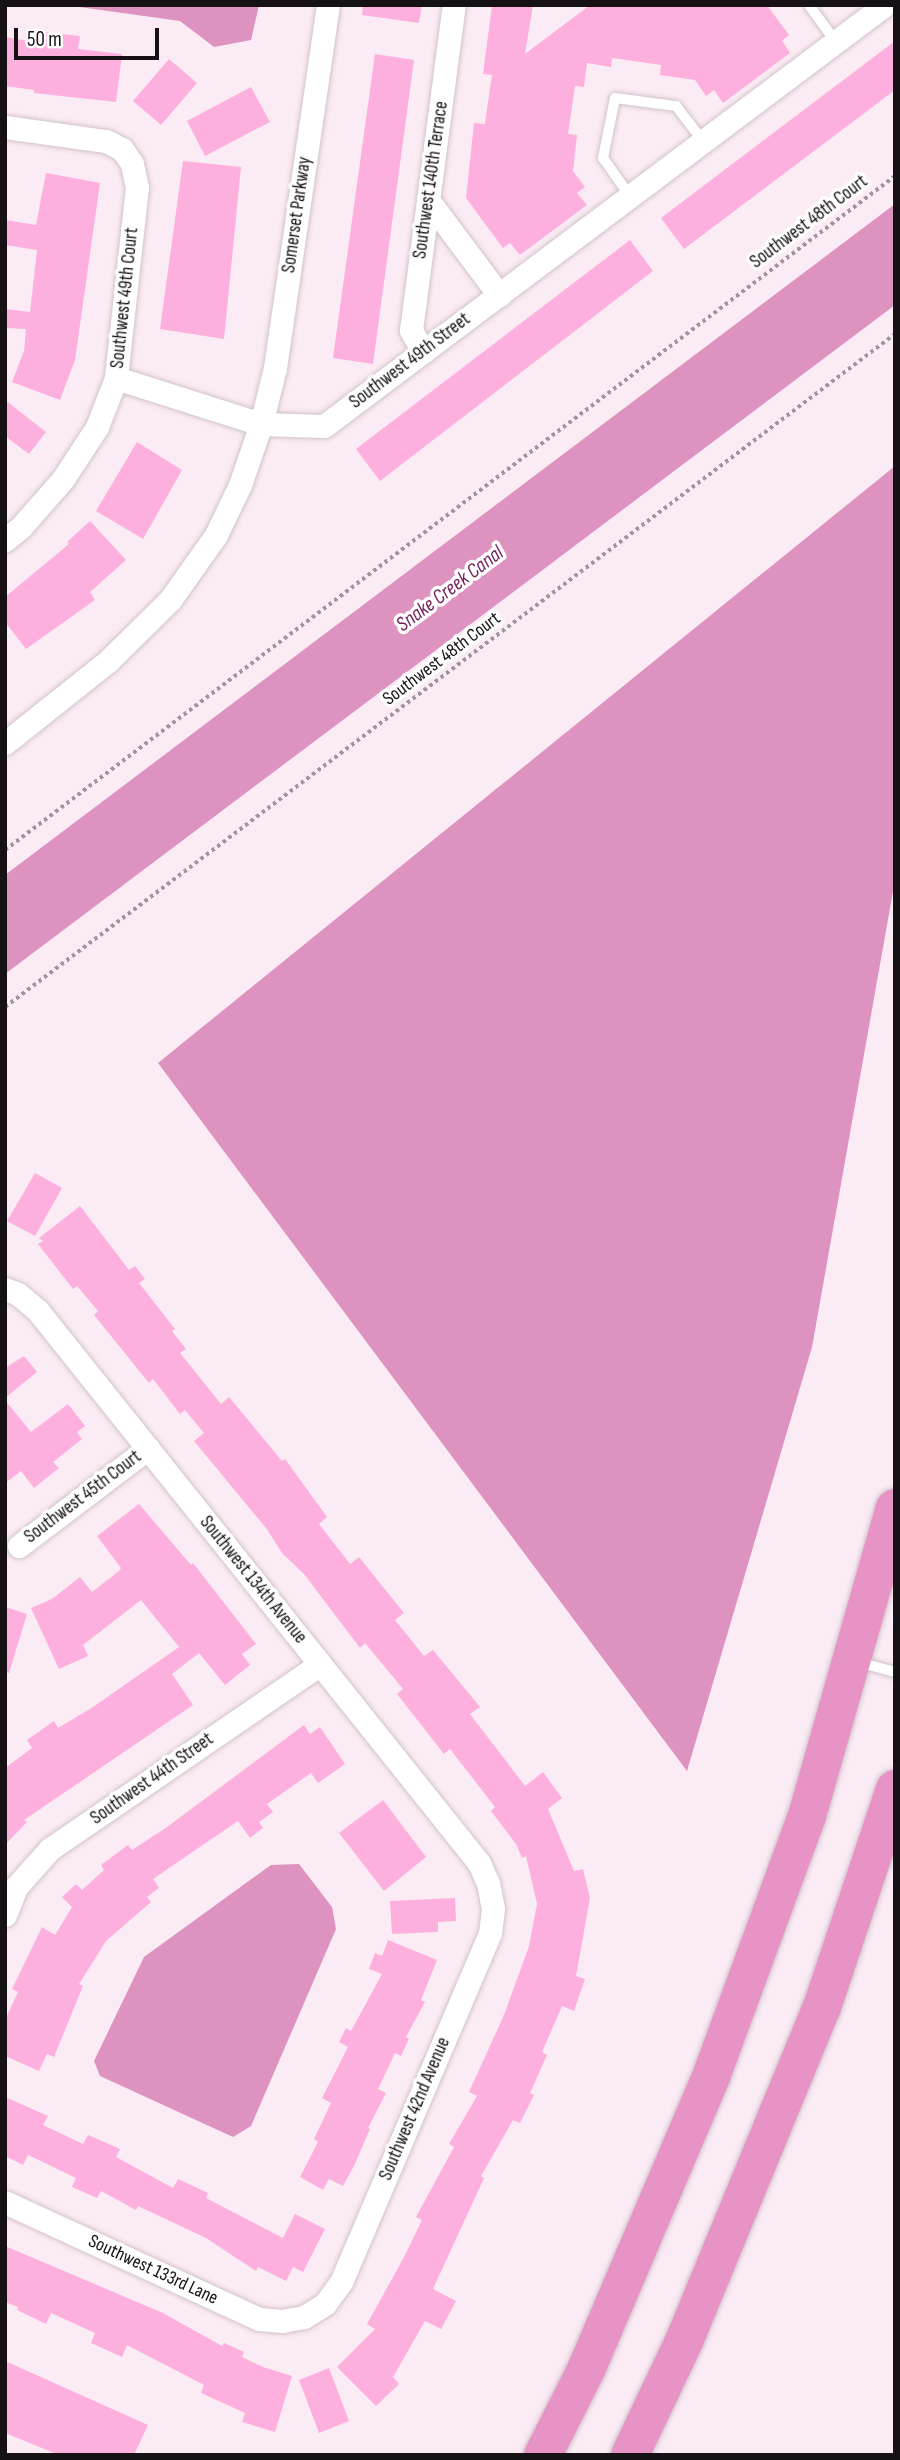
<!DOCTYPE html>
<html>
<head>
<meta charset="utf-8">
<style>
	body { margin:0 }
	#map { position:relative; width:900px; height:2460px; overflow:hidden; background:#fbebf4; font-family:"Sofia Sans Condensed",sans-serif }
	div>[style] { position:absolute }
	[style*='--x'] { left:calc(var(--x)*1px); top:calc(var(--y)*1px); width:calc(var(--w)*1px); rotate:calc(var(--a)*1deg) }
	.water>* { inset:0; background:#dd92bf }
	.building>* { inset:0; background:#fdb0de }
	.path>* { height:3.5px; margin-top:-1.75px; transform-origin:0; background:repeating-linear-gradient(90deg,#a1959c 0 3.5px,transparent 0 7px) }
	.roads { filter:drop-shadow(0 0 2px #d2c3cb) drop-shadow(0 0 2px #d2c3cb) }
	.service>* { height:10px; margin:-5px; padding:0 5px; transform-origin:5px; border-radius:5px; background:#fff }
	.minor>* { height:23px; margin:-11.5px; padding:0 11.5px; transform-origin:11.5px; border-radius:11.5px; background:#fff }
	.motorway>* { height:38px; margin:-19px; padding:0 19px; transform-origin:19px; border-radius:19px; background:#e793c6 }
	span { translate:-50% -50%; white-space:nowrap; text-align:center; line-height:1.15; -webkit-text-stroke:7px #fefefe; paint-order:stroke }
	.street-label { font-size:19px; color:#161114 }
	.water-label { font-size:21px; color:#761f5a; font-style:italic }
	.frame { position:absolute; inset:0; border:7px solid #161114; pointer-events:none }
	.scale { position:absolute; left:14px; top:28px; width:145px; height:32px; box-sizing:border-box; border:4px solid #161114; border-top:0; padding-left:9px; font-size:21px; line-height:24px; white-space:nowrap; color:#161114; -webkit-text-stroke:5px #fefefe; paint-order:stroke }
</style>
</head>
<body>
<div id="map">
	<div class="water">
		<i style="clip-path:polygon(65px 5px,259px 5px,251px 40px,214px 47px,180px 21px)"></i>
		<i style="clip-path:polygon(895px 204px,895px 305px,5px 974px,5px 875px)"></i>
		<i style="clip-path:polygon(895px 466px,895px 880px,812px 1347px,687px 1771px,158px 1063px)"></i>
		<i style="clip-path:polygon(299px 1864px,332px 1907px,336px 1929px,251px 2126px,233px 2137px,100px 2076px,94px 2061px,144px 1957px,271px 1865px)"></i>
	</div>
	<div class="building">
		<i style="clip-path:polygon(363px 5px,422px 5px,419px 23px,362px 15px)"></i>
		<i style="clip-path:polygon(492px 5px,533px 5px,525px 54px,590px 5px,767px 5px,789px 35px,782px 41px,790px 53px,723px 103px,714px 90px,706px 96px,695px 80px,660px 75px,661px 65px,612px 58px,611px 67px,587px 63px,584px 87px,575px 86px,568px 134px,577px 135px,573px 171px,585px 187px,577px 193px,587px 205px,520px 255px,510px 243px,503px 248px,466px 198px,474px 123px,485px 124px,487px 109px,492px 75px,483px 74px)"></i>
		<i style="clip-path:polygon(42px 32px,80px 36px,78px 49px,122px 54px,116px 102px,34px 93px,34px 90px,5px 86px,5px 37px,40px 43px)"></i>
		<i style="clip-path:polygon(895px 41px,895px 90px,684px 249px,661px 218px)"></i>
		<i style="clip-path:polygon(375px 54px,414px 60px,373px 364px,333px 358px)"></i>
		<i style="clip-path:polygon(169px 59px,197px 83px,161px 125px,133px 101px)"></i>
		<i style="clip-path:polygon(251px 87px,270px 122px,205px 156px,187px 121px)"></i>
		<i style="clip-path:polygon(183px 161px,241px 167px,224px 339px,160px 329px)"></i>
		<i style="clip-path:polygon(46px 173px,100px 183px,75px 360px,60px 400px,12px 382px,24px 351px,26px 329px,5px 328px,5px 309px,30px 312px,37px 250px,5px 245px,5px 220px,36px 225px)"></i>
		<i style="clip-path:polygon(630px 240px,653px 271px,380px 481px,356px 449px)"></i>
		<i style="clip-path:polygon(5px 400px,46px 432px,29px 454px,5px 436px)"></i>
		<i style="clip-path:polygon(137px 442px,182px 470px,143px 539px,96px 511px)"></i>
		<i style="clip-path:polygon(90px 521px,126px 560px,90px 592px,95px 600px,26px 649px,5px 622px,5px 597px,69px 544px,67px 542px)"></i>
		<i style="clip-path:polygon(35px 1173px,62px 1188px,35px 1236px,7px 1221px)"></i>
		<i style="clip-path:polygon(80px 1206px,129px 1270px,135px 1266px,145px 1279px,139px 1283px,175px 1329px,172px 1331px,186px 1349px,180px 1353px,221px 1404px,229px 1397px,282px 1461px,285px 1459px,327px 1517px,319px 1524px,350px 1564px,359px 1557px,404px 1613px,395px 1620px,424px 1656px,433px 1650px,480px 1707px,470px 1714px,525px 1786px,543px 1772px,562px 1798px,548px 1809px,574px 1871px,583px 1869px,590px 1898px,576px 1976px,585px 1979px,574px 2011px,562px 2006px,542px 2052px,547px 2055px,530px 2093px,534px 2095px,520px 2123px,513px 2120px,481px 2176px,484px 2178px,433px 2289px,456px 2301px,441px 2329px,425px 2321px,393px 2377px,399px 2384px,376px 2406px,337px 2367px,375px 2329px,367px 2324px,404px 2257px,422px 2220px,416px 2217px,454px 2147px,449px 2144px,477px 2096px,469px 2092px,504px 2015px,529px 1946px,537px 1904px,526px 1856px,522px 1858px,516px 1844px,491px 1811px,495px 1807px,450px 1749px,444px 1754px,397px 1694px,403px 1689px,365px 1643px,360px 1648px,304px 1574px,282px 1553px,266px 1528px,194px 1441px,204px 1433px,185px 1410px,180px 1414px,153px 1379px,149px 1383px,94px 1315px,98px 1311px,77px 1286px,73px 1289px,38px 1244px,43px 1241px,39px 1238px)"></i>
		<i style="clip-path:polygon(24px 1356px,37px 1372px,5px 1398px,5px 1368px)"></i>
		<i style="clip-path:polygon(5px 1400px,31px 1432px,68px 1404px,85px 1426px,77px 1432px,82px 1439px,53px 1462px,59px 1468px,34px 1488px,21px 1471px,5px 1483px)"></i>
		<i style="clip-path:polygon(139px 1504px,191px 1565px,193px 1563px,256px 1644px,242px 1654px,250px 1665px,225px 1685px,199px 1653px,172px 1674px,193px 1705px,24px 1820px,27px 1822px,5px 1845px,5px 1768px,32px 1748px,27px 1740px,54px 1721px,58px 1728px,93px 1707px,179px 1647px,141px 1600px,83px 1645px,88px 1656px,59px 1669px,31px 1608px,52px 1599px,80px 1577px,92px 1592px,119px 1571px,121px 1568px,97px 1536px)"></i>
		<i style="clip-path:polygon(5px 1607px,27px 1614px,9px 1673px,5px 1672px)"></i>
		<i style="clip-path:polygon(304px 1725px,310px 1734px,320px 1727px,345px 1764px,318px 1783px,311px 1773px,267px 1804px,273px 1812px,259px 1822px,263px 1828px,250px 1838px,238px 1821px,153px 1879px,159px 1888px,147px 1897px,151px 1902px,106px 1941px,79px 1984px,83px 1986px,54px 2057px,47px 2054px,39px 2071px,5px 2056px,5px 2020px,18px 1992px,12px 1989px,42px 1927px,55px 1935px,72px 1907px,62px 1897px,76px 1884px,82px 1890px,104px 1870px,101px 1865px,128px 1845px,132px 1850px,167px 1827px)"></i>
		<i style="clip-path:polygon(383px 1800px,426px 1857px,384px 1891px,339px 1833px)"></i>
		<i style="clip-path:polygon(455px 1898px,456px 1921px,438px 1922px,438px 1932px,392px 1934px,390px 1901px)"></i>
		<i style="clip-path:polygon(388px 1940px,437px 1960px,421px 2000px,425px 2002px,406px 2037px,409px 2039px,401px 2056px,395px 2053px,378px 2089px,386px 2093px,368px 2128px,370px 2129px,354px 2166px,343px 2186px,329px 2179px,323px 2190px,300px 2177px,318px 2142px,314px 2139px,331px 2103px,322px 2098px,348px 2047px,339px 2042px,346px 2028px,351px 2031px,382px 1974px,369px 1969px,375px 1953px,382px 1956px)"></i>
		<i style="clip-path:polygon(5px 2097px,48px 2116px,43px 2125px,83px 2144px,88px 2135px,120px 2149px,116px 2157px,173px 2188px,178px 2179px,208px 2193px,206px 2198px,283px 2238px,295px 2214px,325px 2229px,303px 2272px,293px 2267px,286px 2281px,258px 2267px,256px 2271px,206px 2238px,138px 2206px,136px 2210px,101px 2191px,97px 2198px,72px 2187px,76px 2178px,28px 2155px,23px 2165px,5px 2156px)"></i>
		<i style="clip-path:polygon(5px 2246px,163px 2313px,222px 2346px,224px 2343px,244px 2352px,242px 2357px,263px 2367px,292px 2376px,275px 2432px,242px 2422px,245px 2413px,201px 2393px,204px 2385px,127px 2345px,122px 2357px,91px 2343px,95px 2333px,51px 2313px,46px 2324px,17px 2310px,18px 2307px,5px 2302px)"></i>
		<i style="clip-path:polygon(5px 2361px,148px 2425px,134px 2455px,59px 2455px,5px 2433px)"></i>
		<i style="clip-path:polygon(329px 2368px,349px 2421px,319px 2433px,299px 2380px)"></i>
	</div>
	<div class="path">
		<i style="--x:5;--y:850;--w:1116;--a:-37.14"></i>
		<i style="--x:5;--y:1007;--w:1116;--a:-37.1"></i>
	</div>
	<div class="roads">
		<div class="service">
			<i style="--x:809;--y:5;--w:46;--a:53.9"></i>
			<i style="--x:630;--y:196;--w:47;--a:-125.4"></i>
			<i style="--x:603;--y:158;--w:61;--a:-78.7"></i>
			<i style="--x:615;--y:98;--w:62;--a:7.5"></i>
			<i style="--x:676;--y:106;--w:44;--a:52.4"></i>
			<i style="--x:858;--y:1662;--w:38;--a:15"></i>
		</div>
		<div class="minor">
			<i style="--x:5;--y:127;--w:102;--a:7.9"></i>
			<i style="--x:106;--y:141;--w:18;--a:27"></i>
			<i style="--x:122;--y:149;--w:18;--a:56"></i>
			<i style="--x:132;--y:164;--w:24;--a:78"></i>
			<i style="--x:137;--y:187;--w:192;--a:96.3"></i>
			<i style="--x:116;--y:378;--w:53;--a:111.2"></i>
			<i style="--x:97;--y:427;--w:62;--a:123.2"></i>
			<i style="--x:63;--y:479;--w:64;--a:131.2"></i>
			<i style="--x:21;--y:527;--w:21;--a:141"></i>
			<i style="--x:428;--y:200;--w:119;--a:53.2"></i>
			<i style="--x:423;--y:352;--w:25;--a:-119"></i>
			<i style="--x:411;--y:330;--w:328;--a:-82.5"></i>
			<i style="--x:116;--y:378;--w:152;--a:17.6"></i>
			<i style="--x:261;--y:424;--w:63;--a:1.8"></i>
			<i style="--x:324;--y:426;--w:698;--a:-36.9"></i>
			<i style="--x:882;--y:7;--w:3;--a:-135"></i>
			<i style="--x:5;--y:743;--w:130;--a:-38.5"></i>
			<i style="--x:107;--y:662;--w:88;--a:-44.5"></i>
			<i style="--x:170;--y:600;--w:80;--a:-54.7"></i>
			<i style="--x:216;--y:535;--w:55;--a:-64.4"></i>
			<i style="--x:240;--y:485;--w:65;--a:-71"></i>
			<i style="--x:261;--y:424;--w:58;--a:-76"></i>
			<i style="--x:275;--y:368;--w:367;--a:-81.7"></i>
			<i style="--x:5;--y:1289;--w:14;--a:21"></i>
			<i style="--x:18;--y:1294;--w:26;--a:40"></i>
			<i style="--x:38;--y:1311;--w:707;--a:51.38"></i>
			<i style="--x:479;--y:1863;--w:22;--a:66"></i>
			<i style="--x:488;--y:1883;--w:26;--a:79"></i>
			<i style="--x:493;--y:1909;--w:24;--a:97"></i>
			<i style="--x:490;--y:1933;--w:379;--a:113.1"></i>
			<i style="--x:341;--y:2282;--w:27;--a:126"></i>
			<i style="--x:325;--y:2304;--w:25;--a:148"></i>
			<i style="--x:304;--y:2317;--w:22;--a:170"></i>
			<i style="--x:282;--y:2321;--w:23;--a:-175"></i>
			<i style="--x:259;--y:2319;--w:280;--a:-155.3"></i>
			<i style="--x:19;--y:1546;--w:162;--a:-37.2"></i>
			<i style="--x:5;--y:1915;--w:31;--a:-68"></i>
			<i style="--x:17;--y:1886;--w:50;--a:-48.3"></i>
			<i style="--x:50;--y:1849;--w:327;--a:-34.4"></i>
		</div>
		<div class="motorway">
			<i style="--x:543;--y:2455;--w:95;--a:-63.2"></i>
			<i style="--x:586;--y:2370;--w:322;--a:-66.9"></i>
			<i style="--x:712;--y:2074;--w:275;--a:-69.8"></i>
			<i style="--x:807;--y:1816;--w:320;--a:-74.1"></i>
			<i style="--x:630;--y:2455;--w:128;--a:-64.6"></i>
			<i style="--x:685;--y:2339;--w:359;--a:-67.6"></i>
			<i style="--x:822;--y:2007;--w:230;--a:-71.5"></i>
		</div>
	</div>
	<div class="street-label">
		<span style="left:431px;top:180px;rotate:-82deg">Southwest 140th Terrace</span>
		<span style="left:297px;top:215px;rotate:-82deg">Somerset Parkway</span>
		<span style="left:809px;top:222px;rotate:-37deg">Southwest 48th Court</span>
		<span style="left:125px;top:298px;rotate:-84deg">Southwest 49th Court</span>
		<span style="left:410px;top:361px;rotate:-37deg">Southwest 49th Street</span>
		<span style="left:442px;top:659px;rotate:-37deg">Southwest 48th Court</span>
		<span style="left:83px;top:1497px;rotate:-37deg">Southwest 45th Court</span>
		<span style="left:253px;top:1580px;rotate:51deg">Southwest 134th Avenue</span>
		<span style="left:152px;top:1779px;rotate:-35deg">Southwest 44th Street</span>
		<span style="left:415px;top:2109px;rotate:-67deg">Southwest 42nd Avenue</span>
		<span style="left:153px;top:2270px;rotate:25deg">Southwest 133rd Lane</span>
	</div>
	<div class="water-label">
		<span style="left:450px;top:589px;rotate:-37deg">Snake Creek Canal</span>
	</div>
	<div class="frame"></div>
	<div class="scale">50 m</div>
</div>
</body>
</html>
